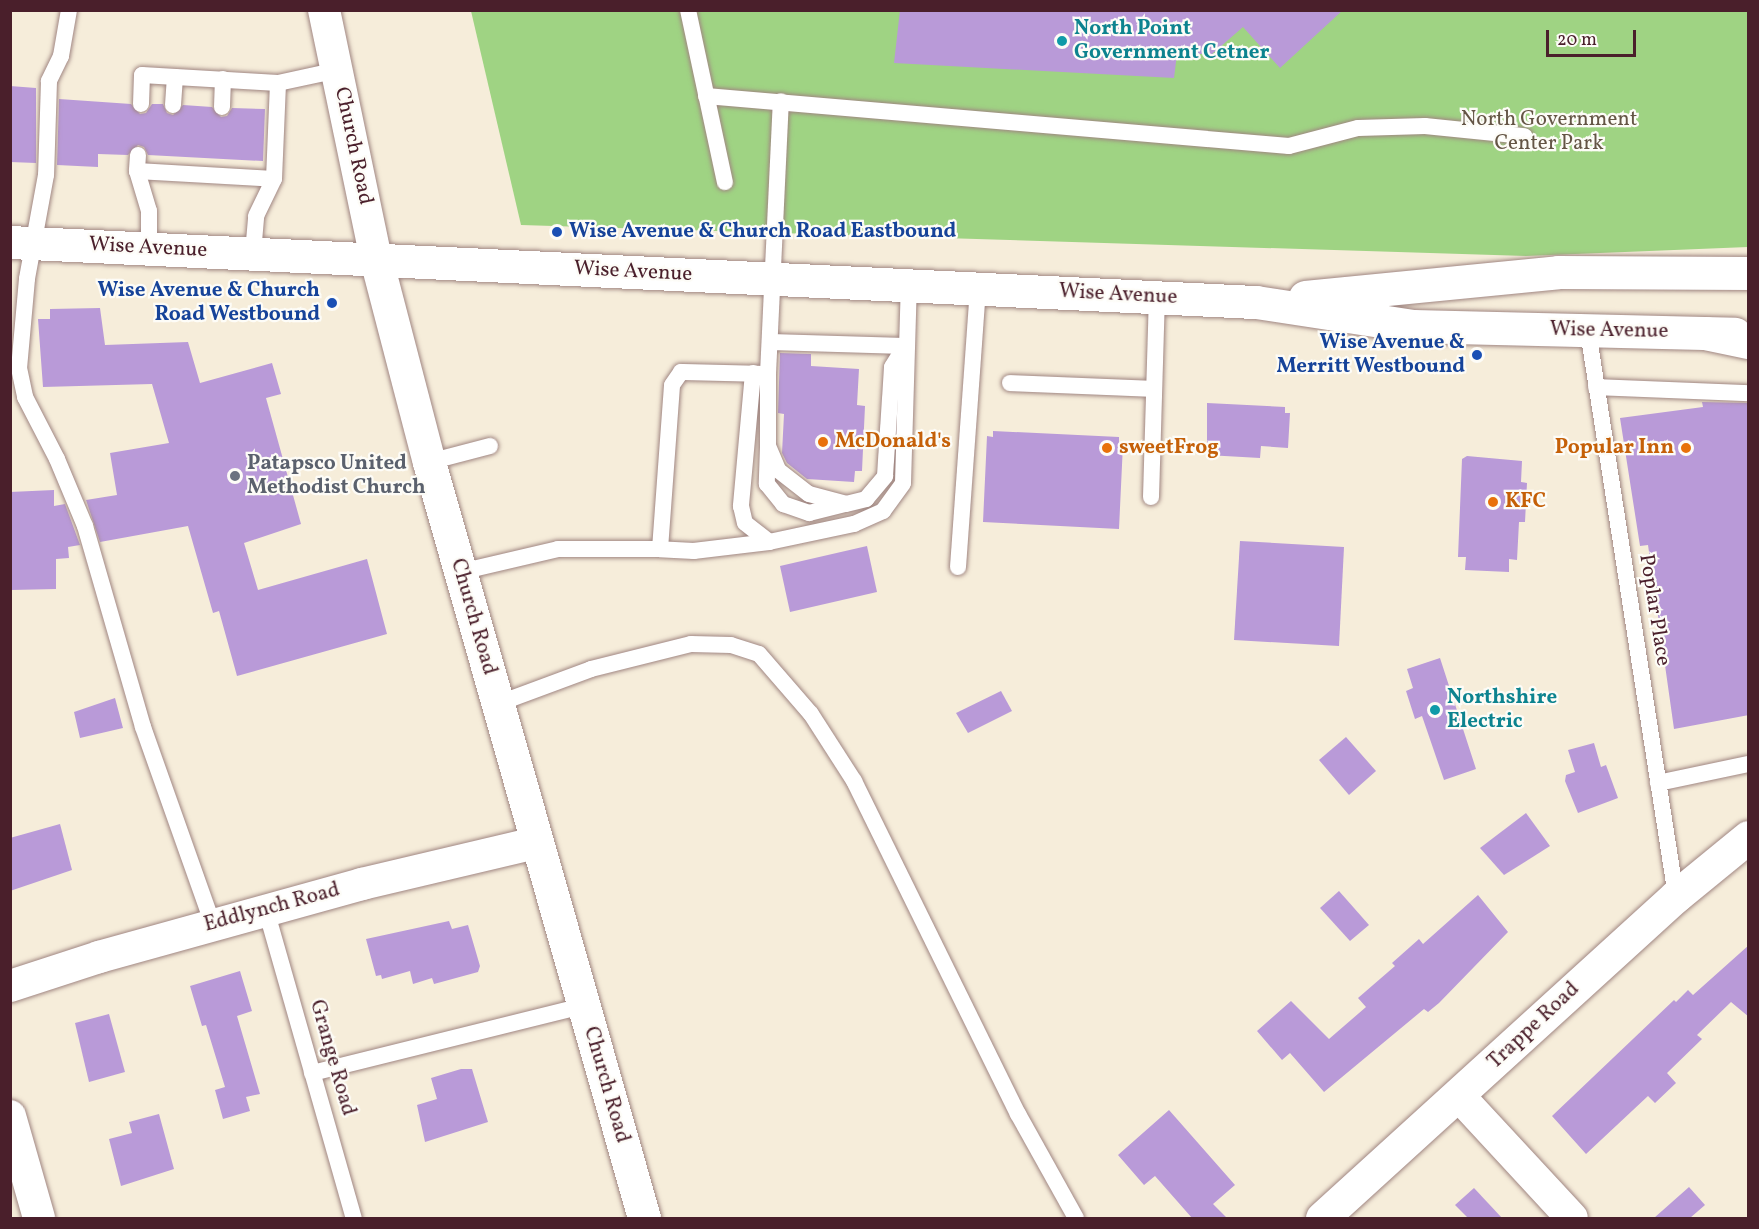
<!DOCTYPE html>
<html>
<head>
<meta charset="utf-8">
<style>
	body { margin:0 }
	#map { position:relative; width:1759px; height:1229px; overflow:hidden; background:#f6edda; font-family:Vollkorn,serif }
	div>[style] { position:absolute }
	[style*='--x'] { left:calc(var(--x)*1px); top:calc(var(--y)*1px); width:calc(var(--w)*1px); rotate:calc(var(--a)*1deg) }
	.green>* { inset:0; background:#9fd383 }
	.building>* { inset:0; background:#b99ad8 }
	.roads { filter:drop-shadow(0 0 2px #a08682) drop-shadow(0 0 2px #a08682) }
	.service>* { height:16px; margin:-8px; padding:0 8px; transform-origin:8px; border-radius:8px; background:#fff }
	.minor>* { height:32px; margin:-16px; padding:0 16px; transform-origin:16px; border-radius:16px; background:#fff }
	.tertiary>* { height:33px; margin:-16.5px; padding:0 16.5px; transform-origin:16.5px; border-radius:16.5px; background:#fff }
	.secondary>* { height:33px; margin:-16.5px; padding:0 16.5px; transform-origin:16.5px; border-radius:16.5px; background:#fff }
	.primary>* { height:33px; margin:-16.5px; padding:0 16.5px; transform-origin:16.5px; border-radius:16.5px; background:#fff }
	.dots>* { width:16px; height:16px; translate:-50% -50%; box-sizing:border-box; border:3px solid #fdfcf7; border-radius:50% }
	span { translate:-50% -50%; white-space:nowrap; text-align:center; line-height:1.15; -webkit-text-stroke:4.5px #fdfcf7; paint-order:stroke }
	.culture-label { font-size:21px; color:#0d838f; font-weight:700 }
	.left { translate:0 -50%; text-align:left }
	.park-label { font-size:21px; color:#645545 }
	.street-label { font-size:21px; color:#4a1f2b }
	.transit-label { font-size:21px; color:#164399; font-weight:700 }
	.right { translate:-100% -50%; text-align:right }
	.food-label { font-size:21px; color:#c56008; font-weight:700 }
	.worship-label { font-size:21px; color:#5b616d; font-weight:700 }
	.frame { position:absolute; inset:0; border:12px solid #4a1f2b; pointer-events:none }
	.scale { position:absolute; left:1546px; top:30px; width:90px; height:27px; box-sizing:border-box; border:3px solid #4a1f2b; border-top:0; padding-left:8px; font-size:18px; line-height:21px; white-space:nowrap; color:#4a1f2b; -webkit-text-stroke:4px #fdfcf7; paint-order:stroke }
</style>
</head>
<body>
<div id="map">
	<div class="green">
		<i style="clip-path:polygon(471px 11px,1748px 11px,1748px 247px,1526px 256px,521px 225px)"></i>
	</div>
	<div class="building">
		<i style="clip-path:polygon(900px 10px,1343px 10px,1280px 68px,1243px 27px,1212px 54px,1177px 54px,1174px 78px,894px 63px)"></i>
		<i style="clip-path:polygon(10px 86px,36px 88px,36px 163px,10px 162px)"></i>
		<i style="clip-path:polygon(59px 99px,131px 104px,140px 114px,146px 113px,152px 104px,163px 104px,167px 113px,173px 115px,183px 105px,212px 107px,221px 117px,227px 116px,232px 108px,265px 109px,263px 161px,148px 155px,144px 147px,138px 145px,128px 155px,98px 154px,98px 167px,57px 165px)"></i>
		<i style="clip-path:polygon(100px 308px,105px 345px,188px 342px,200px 383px,272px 363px,281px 394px,266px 398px,301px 524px,244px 543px,258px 590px,367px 559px,387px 634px,237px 676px,219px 611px,213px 613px,188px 526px,100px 542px,86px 500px,117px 495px,110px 453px,169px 443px,152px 384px,43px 387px,38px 319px,50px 319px,50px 309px)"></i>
		<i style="clip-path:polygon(780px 353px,811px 354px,811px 366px,859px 369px,857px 405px,865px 406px,862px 471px,855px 471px,854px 482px,807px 479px,787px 463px,782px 453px,784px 414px,778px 413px)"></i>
		<i style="clip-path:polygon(1702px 402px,1749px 403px,1749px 715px,1674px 729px,1648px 545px,1640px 546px,1620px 418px,1703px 407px)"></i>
		<i style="clip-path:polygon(1207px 403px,1285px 407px,1285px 413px,1290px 413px,1288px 448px,1261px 446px,1260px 458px,1207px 455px)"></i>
		<i style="clip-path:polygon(993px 431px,1119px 437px,1119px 444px,1123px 444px,1119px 529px,983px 522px,987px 436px,993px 437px)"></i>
		<i style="clip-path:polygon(1467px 456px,1522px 461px,1521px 482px,1527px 483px,1525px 522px,1519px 522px,1517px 560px,1509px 559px,1509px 572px,1465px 570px,1466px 557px,1458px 557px,1462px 459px)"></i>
		<i style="clip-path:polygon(54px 490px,54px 506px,65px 504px,80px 545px,68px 547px,69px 558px,56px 559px,56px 589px,11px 590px,10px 492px)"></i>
		<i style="clip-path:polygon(1240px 541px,1344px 547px,1339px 646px,1234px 640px)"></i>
		<i style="clip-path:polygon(867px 546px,877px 592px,790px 612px,780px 566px)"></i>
		<i style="clip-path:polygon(1440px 658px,1476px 769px,1444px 780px,1422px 716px,1415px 719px,1406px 691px,1413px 688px,1407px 669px)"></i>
		<i style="clip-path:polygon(1001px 691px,1012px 711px,968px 733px,956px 713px)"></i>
		<i style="clip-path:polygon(115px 698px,123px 728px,80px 738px,74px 712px)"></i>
		<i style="clip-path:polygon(1346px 737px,1376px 771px,1349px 795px,1319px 760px)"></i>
		<i style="clip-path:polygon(1594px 743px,1601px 767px,1606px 765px,1618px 798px,1578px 813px,1565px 781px,1566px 775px,1575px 772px,1568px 750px)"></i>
		<i style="clip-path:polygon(1526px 813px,1550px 846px,1504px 875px,1480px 848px)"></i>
		<i style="clip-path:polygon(60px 824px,72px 870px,10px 891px,10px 838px)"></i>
		<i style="clip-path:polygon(1339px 891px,1369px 925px,1350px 941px,1320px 908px)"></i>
		<i style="clip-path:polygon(1478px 895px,1508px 932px,1439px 1003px,1428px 1012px,1424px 1009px,1324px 1092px,1290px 1053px,1282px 1060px,1257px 1031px,1291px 1001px,1329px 1039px,1366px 1007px,1358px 998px,1395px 966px,1392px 963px,1419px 939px,1423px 944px)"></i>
		<i style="clip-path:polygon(449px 921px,452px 929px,468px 925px,480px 966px,478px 972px,434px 984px,432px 978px,413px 984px,410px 971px,382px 979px,381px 975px,376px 976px,366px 939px)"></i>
		<i style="clip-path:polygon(1749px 945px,1749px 1017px,1731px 1002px,1697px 1035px,1702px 1039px,1667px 1073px,1676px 1083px,1655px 1103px,1648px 1096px,1586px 1154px,1552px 1116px,1674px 1000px,1676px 1002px,1688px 990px,1693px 995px)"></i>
		<i style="clip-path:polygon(240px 971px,252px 1011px,237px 1016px,260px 1094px,246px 1097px,250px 1111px,223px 1119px,215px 1090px,225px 1087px,206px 1025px,202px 1026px,190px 986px)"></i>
		<i style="clip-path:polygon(109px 1014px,125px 1072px,89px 1082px,75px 1023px)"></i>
		<i style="clip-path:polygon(461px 1069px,472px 1069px,488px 1122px,425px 1142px,417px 1105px,437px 1099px,431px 1078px)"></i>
		<i style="clip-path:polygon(1169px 1110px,1235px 1185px,1213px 1204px,1227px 1218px,1192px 1218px,1155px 1176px,1144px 1185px,1118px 1155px)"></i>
		<i style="clip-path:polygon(159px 1114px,174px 1169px,121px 1186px,109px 1139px,132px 1133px,129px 1122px)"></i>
		<i style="clip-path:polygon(1689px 1187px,1705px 1205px,1690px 1218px,1654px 1218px)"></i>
		<i style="clip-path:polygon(1474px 1188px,1502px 1218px,1468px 1218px,1455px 1205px)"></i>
	</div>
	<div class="roads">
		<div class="service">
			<i style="--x:69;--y:10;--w:47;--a:99.9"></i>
			<i style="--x:61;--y:56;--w:28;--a:116"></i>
			<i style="--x:49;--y:81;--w:94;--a:91.8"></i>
			<i style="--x:46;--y:175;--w:106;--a:100.4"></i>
			<i style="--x:27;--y:279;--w:89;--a:95.1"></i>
			<i style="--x:19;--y:368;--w:30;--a:78"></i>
			<i style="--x:25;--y:397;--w:70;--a:62.7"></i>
			<i style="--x:57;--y:459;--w:73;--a:67.3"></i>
			<i style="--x:85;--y:526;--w:209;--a:73.9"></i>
			<i style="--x:143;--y:727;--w:210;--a:70.5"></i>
			<i style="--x:688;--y:10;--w:176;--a:77.9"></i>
			<i style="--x:706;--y:96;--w:585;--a:4.9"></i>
			<i style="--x:1289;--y:146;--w:71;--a:-14.6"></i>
			<i style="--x:1358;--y:128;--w:67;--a:-1.7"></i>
			<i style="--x:1425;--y:126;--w:100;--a:5.8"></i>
			<i style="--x:141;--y:104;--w:29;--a:-88"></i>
			<i style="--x:142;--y:75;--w:136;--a:3.4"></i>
			<i style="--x:278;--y:83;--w:61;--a:-12.2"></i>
			<i style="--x:173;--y:105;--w:28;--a:-86"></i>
			<i style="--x:222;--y:107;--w:28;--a:-88"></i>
			<i style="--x:138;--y:155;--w:16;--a:94"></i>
			<i style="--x:137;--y:171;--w:137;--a:3.3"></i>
			<i style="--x:274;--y:179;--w:96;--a:-87.6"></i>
			<i style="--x:137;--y:171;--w:42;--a:73.3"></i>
			<i style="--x:149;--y:211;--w:37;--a:90"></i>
			<i style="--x:253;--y:253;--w:37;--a:-85"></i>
			<i style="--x:256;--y:216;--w:41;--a:-64.1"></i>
			<i style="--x:1588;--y:331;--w:572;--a:81.15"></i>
			<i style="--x:753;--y:373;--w:134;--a:95.2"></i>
			<i style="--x:741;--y:506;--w:17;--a:77"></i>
			<i style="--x:745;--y:523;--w:31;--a:38"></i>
			<i style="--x:769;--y:542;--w:87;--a:-12"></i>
			<i style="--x:854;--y:524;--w:32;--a:-24"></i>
			<i style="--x:883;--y:511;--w:34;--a:-54"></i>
			<i style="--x:903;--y:483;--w:198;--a:-88.3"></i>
			<i style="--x:768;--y:374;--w:72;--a:90"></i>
			<i style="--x:768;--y:446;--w:26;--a:67"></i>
			<i style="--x:778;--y:470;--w:39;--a:38"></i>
			<i style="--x:809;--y:494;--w:38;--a:15"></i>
			<i style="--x:846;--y:504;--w:21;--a:-14"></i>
			<i style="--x:866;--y:499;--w:30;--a:-50"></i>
			<i style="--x:885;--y:476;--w:109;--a:-86.3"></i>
			<i style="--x:892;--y:367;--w:25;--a:-58"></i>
			<i style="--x:905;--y:346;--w:135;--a:-178.3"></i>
			<i style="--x:1010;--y:383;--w:144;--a:2.4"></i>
			<i style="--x:1596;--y:387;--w:152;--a:2.3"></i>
			<i style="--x:768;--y:447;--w:37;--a:92"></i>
			<i style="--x:767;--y:484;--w:26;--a:51"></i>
			<i style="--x:783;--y:504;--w:28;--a:19"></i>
			<i style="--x:809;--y:513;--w:36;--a:-14"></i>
			<i style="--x:429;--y:462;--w:63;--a:-14.7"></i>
			<i style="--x:1151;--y:497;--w:200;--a:-88.3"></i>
			<i style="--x:769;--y:542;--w:76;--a:173.2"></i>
			<i style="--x:694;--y:551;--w:34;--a:-177"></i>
			<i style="--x:660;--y:549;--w:164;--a:-85.8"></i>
			<i style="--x:672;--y:385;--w:16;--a:-55"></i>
			<i style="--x:681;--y:372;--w:87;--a:1.3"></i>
			<i style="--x:768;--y:374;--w:273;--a:-87.3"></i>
			<i style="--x:958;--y:567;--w:279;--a:-85.9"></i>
			<i style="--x:460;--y:572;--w:101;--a:-13.2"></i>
			<i style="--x:558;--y:549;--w:102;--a:0"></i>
			<i style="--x:497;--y:704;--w:100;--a:-20.4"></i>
			<i style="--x:591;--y:669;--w:103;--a:-14"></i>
			<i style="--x:691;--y:644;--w:40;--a:1.4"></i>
			<i style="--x:731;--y:645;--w:29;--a:18"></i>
			<i style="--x:759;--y:654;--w:79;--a:49.1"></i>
			<i style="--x:811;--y:714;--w:80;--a:57.3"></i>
			<i style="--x:854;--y:781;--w:371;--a:63.8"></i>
			<i style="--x:1018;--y:1114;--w:119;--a:60.9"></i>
			<i style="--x:1658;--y:783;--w:92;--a:-11.9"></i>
			<i style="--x:266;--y:910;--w:320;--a:74.1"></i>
			<i style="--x:312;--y:1073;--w:279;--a:-13.9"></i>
		</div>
		<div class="minor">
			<i style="--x:324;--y:10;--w:254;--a:78.2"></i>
			<i style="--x:10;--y:986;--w:94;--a:-18"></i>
			<i style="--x:99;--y:957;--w:273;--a:-15.5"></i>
			<i style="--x:362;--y:884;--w:179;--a:-13.3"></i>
			<i style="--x:1459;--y:1096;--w:166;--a:47.2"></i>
			<i style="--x:10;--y:1116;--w:106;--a:74.1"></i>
		</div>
		<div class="tertiary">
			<i style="--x:376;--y:259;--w:210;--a:75.4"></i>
			<i style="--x:429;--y:462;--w:786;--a:74.12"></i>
			<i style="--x:1322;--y:1218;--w:479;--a:-42.3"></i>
			<i style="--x:1676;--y:896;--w:93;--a:-39.3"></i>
		</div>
		<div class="secondary">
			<i style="--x:10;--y:242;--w:1247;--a:2.76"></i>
			<i style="--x:1256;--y:302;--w:159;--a:8.7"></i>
			<i style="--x:1413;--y:326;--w:322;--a:1.4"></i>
			<i style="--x:1305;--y:297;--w:254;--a:-5.6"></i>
			<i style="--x:1558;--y:272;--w:190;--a:0.3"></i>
		</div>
		<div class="primary">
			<i style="--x:1705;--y:333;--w:44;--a:11.8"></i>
		</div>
	</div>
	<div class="dots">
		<i style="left:1062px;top:41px;background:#0f9aa8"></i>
		<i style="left:557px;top:232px;background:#1a4fb4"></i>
		<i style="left:332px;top:303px;background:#1a4fb4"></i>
		<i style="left:1477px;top:355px;background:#1a4fb4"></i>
		<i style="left:823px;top:442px;background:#e8710a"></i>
		<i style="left:1107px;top:448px;background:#e8710a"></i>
		<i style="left:1686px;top:448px;background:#e8710a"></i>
		<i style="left:235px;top:476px;background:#6b7280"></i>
		<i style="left:1493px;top:502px;background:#e8710a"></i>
		<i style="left:1435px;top:710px;background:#0f9aa8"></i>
	</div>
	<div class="culture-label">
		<span class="left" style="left:1074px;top:41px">North Point<br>Government Cetner</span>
		<span class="left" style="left:1447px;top:710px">Northshire<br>Electric</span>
	</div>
	<div class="park-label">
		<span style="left:1549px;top:132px">North Government<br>Center Park</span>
	</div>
	<div class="street-label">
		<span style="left:353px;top:146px;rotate:78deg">Church Road</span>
		<span style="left:148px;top:248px;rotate:3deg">Wise Avenue</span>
		<span style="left:633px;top:272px;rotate:3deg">Wise Avenue</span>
		<span style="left:1118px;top:295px;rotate:3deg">Wise Avenue</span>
		<span style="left:1609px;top:331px;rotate:1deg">Wise Avenue</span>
		<span style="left:1654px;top:610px;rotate:81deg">Poplar Place</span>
		<span style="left:473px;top:617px;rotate:74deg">Church Road</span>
		<span style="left:272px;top:908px;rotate:-15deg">Eddlynch Road</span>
		<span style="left:1534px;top:1026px;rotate:-43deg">Trappe Road</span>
		<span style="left:332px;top:1058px;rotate:74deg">Grange Road</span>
		<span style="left:606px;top:1085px;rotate:74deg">Church Road</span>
	</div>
	<div class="transit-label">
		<span class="left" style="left:569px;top:232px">Wise Avenue &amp; Church Road Eastbound</span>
		<span class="right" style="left:320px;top:303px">Wise Avenue &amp; Church<br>Road Westbound</span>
		<span class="right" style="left:1465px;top:355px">Wise Avenue &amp;<br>Merritt Westbound</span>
	</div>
	<div class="food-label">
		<span class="left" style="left:835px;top:442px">McDonald's</span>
		<span class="left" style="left:1119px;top:448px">sweetFrog</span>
		<span class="right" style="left:1674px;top:448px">Popular Inn</span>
		<span class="left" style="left:1505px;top:502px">KFC</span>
	</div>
	<div class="worship-label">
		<span class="left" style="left:247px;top:476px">Patapsco United<br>Methodist Church</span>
	</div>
	<div class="frame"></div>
	<div class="scale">20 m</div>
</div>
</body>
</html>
